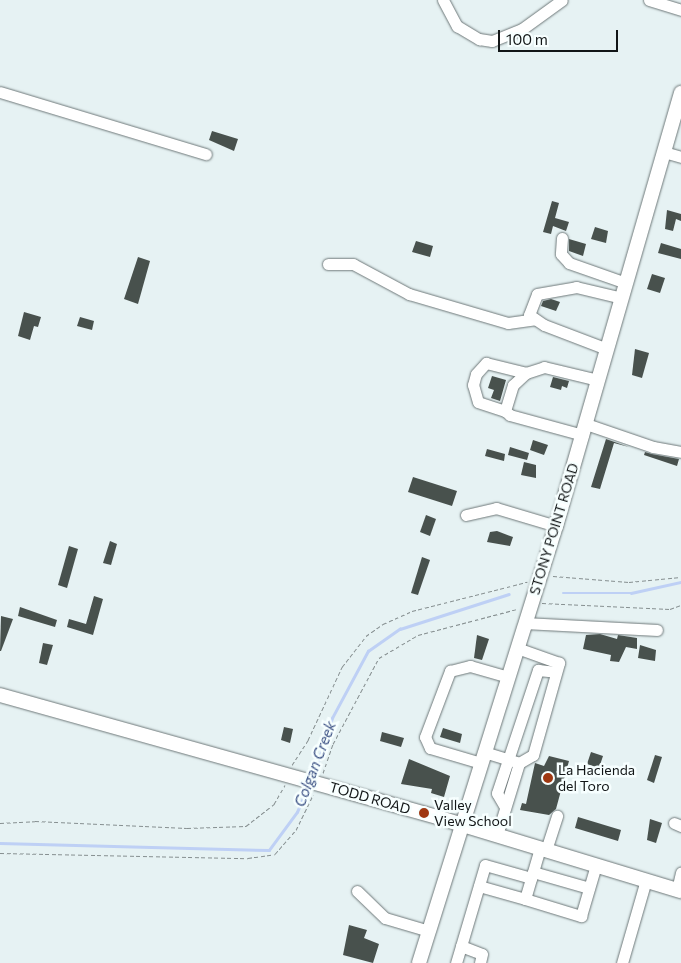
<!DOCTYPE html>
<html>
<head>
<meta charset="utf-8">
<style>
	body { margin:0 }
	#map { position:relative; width:681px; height:963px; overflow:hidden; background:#e6f2f3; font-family:Commissioner,sans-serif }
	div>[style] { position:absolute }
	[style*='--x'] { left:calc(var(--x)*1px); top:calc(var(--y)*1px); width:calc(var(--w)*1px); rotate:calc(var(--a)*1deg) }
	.stream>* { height:2.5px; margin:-1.25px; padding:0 1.25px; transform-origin:1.25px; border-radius:1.25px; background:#bed0f5 }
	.building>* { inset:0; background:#48514d }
	.path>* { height:1px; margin-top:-0.5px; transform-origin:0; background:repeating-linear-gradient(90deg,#868f90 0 4px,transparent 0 6.5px) }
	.roads { filter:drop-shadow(0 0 1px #6e7879) drop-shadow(0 0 1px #6e7879) }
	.minor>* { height:11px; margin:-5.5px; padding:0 5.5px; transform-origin:5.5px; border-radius:5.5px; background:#fff }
	.major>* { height:14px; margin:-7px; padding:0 7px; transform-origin:7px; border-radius:7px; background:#fff }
	.dots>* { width:14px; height:14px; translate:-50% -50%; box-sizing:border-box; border:2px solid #f7ffff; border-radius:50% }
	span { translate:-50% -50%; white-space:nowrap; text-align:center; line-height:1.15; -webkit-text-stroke:5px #f7ffff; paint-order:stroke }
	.street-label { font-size:14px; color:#121617 }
	.poi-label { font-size:14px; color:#121617 }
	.left { translate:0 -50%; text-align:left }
	.water-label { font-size:15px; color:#3f5486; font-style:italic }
	.scale { position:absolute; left:498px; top:30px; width:120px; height:22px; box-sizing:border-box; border:2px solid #121617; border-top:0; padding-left:6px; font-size:15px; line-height:18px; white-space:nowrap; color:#121617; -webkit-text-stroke:4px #f7ffff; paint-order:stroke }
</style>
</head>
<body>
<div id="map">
	<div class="stream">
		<i style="--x:563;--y:593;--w:68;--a:0"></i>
		<i style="--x:631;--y:593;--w:51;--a:-12.4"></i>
		<i style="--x:313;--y:777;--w:62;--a:-72.1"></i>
		<i style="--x:332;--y:718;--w:76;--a:-61.8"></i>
		<i style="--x:368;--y:651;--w:39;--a:-35"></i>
		<i style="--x:400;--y:629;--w:114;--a:-17.8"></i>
		<i style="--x:0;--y:843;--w:269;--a:1.5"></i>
		<i style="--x:269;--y:850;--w:47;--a:-53.6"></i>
		<i style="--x:297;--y:812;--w:28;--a:-67"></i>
	</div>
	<div class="building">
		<i style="clip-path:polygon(212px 131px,238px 139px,234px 151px,209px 140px)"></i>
		<i style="clip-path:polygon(552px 201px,559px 203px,555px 218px,569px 222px,566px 231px,553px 226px,551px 234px,543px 232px)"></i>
		<i style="clip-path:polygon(667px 210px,681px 214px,681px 221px,676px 219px,673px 231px,665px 229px)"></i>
		<i style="clip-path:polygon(595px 227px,608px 231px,606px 243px,591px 239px)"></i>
		<i style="clip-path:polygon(569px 239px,586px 244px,583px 256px,569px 251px)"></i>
		<i style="clip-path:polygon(416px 241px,433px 246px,430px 257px,412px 252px)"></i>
		<i style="clip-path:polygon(661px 243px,681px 249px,681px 259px,658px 253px)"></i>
		<i style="clip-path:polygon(138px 257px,150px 261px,138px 304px,124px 299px)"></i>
		<i style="clip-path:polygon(652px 274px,665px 278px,660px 293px,647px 289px)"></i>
		<i style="clip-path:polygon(551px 299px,560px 302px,556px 311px,541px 306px,543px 301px)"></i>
		<i style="clip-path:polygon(24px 312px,41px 317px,38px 327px,34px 326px,30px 340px,18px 336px)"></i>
		<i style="clip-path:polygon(80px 317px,94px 321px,92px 330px,77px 326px)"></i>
		<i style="clip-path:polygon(635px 349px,649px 353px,642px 378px,632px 375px)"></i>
		<i style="clip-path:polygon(492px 376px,506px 380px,500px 401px,491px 398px,494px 390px,488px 388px)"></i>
		<i style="clip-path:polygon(553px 377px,569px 381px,567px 388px,562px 386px,561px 390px,550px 387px)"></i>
		<i style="clip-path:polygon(606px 439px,629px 447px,614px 443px,600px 489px,591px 487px)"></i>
		<i style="clip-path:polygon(533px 440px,548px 445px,544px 455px,530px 450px)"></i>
		<i style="clip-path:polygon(510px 447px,529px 453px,527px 460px,508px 455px)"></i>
		<i style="clip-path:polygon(487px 449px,505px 454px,504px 461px,485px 456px)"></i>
		<i style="clip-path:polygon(645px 452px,652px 454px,679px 459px,677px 466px,644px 455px)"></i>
		<i style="clip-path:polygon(524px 462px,536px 465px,536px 478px,521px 475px)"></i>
		<i style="clip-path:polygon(413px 477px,457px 491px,452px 506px,408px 492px)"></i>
		<i style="clip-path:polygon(426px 515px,436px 519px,430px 536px,420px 532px)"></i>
		<i style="clip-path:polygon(497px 531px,513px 537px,510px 546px,487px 542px,490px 532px)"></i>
		<i style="clip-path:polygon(110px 541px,117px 544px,111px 565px,103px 563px)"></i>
		<i style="clip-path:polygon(69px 546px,78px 549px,67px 588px,58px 585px)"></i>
		<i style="clip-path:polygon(422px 557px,430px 560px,418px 595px,411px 593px)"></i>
		<i style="clip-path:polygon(94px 596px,103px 599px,93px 635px,67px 627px,69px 619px,86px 624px)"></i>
		<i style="clip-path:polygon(20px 607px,57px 620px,55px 627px,18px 616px)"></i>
		<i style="clip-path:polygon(1px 616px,13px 619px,1px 651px,0 651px)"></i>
		<i style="clip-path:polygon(600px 634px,617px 639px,618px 635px,637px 638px,637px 649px,626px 647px,619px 662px,610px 661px,611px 655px,583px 649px,586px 635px)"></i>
		<i style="clip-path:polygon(477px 635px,489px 639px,482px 660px,474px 658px)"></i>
		<i style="clip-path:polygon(43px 643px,53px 645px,47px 665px,39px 663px)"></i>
		<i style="clip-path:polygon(640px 645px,656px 650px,655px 661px,638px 658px)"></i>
		<i style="clip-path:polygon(284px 727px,293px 729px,290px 743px,281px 740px)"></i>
		<i style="clip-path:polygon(443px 728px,462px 734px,460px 743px,440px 737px)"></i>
		<i style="clip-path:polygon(382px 732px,404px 738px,401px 747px,380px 741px)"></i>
		<i style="clip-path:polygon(591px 752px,603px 756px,599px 768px,587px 764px)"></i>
		<i style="clip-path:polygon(655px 755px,662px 757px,654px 783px,647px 780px)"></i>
		<i style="clip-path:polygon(549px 756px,569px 761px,556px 809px,549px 815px,520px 810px,522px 803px,526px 804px,535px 763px,544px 766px)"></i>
		<i style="clip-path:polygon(409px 759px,450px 776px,444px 797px,431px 793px,432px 789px,401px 784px)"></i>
		<i style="clip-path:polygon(578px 817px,621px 830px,618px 841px,575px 828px)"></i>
		<i style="clip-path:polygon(650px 819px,662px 823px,656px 843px,647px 840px)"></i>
		<i style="clip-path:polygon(349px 925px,367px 930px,364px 938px,379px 944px,373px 963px,343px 955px)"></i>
	</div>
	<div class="path">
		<i style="--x:553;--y:576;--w:76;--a:4.5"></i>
		<i style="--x:629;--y:582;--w:52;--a:-5.5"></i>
		<i style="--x:542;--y:603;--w:128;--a:2.7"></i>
		<i style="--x:670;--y:609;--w:12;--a:-20"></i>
		<i style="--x:292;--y:765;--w:30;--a:-57"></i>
		<i style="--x:308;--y:740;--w:81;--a:-65"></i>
		<i style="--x:342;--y:667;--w:39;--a:-52"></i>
		<i style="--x:366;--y:636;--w:21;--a:-35"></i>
		<i style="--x:383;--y:624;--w:32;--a:-24"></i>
		<i style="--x:412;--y:611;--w:119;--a:-14.2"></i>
		<i style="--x:323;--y:773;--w:31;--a:-71"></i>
		<i style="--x:333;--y:744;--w:98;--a:-61.9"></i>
		<i style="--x:379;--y:658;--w:45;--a:-30.5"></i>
		<i style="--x:418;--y:635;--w:102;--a:-14.7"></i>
		<i style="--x:444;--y:803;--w:9;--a:-27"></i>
		<i style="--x:0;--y:823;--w:35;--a:-3"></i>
		<i style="--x:35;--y:821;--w:152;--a:2.6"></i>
		<i style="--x:187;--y:828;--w:59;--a:-1.9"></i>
		<i style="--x:246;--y:826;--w:36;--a:-38"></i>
		<i style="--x:274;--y:804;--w:22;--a:-60"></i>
		<i style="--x:0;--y:853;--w:248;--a:1.2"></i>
		<i style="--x:248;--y:858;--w:27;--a:-8"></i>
		<i style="--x:275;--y:854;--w:32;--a:-49"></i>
		<i style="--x:296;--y:830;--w:39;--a:-64"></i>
	</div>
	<div class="roads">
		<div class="minor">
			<i style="--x:443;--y:0;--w:30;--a:62"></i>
			<i style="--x:457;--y:26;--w:26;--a:31"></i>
			<i style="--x:479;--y:39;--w:13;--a:9"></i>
			<i style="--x:492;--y:41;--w:32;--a:-22"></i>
			<i style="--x:522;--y:29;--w:49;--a:-35.9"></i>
			<i style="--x:649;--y:0;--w:34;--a:17"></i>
			<i style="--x:0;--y:92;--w:215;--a:16.8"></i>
			<i style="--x:664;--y:152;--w:18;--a:16"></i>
			<i style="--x:562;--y:238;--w:16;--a:94"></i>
			<i style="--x:561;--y:254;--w:12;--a:48"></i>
			<i style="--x:569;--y:263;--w:60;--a:19.3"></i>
			<i style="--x:328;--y:264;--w:25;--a:0"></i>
			<i style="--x:353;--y:264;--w:64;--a:28.2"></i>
			<i style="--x:409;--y:294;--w:103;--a:16.3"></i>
			<i style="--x:508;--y:323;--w:27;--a:-8"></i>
			<i style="--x:607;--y:349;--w:67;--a:-159.1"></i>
			<i style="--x:544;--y:325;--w:18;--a:-146"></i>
			<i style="--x:529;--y:315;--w:22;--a:-69"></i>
			<i style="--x:537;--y:294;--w:40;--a:-10"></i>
			<i style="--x:576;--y:287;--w:47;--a:13.4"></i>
			<i style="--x:505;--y:411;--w:28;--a:-162"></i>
			<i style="--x:478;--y:402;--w:18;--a:-106"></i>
			<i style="--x:473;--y:385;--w:11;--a:-75"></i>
			<i style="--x:476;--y:374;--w:15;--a:-48"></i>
			<i style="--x:486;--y:363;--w:41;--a:14"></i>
			<i style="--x:586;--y:424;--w:71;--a:18.9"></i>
			<i style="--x:653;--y:447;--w:28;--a:10"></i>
			<i style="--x:583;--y:435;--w:76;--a:-164.7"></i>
			<i style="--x:510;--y:415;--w:6;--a:-141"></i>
			<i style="--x:505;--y:411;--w:27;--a:-73"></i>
			<i style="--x:513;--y:385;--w:18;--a:-43"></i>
			<i style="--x:526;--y:373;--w:19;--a:-18"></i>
			<i style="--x:544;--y:367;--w:56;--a:13.5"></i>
			<i style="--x:466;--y:515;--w:31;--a:-13"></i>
			<i style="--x:496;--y:508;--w:63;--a:16.7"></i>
			<i style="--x:525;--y:623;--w:132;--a:3"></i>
			<i style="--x:484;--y:752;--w:34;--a:17"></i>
			<i style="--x:481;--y:763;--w:53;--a:-163.6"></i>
			<i style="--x:430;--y:748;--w:12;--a:-114"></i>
			<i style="--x:425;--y:737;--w:71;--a:-69.3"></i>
			<i style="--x:450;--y:671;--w:21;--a:-14"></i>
			<i style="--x:470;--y:666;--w:40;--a:16"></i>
			<i style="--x:505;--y:807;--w:16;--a:-120"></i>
			<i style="--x:497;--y:793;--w:130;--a:-71.6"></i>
			<i style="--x:538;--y:670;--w:18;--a:6"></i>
			<i style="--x:674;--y:823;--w:8;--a:23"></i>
			<i style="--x:497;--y:835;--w:75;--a:-73"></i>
			<i style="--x:519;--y:763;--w:16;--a:-30"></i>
			<i style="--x:533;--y:755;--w:96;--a:-74.2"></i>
			<i style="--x:559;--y:663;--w:45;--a:-160.3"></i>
			<i style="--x:540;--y:848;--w:53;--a:106.4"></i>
			<i style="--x:525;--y:899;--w:59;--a:16.9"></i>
			<i style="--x:581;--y:916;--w:53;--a:-73.6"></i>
			<i style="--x:546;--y:850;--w:36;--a:-72"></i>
			<i style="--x:533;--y:872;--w:58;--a:15.9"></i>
			<i style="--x:479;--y:886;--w:48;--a:15.8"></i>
			<i style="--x:677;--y:890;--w:18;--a:-77"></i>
			<i style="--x:357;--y:891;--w:39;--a:44"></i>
			<i style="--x:385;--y:918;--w:46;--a:16.5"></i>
			<i style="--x:461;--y:946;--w:22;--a:21"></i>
			<i style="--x:482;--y:954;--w:9;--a:103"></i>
			<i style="--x:456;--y:963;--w:102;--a:-73.5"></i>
			<i style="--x:485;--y:865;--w:48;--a:15.8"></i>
			<i style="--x:622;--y:963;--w:86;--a:-73.9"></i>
		</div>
		<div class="major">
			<i style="--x:0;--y:695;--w:457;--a:15.6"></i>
			<i style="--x:440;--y:818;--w:252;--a:16.9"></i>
			<i style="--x:419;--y:963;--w:458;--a:-72.6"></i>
			<i style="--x:556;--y:526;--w:451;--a:-73.9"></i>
		</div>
	</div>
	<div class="dots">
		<i style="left:548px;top:778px;background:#9f3812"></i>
		<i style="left:424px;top:813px;background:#9f3812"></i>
	</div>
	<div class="street-label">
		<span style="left:554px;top:529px;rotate:-73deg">STONY POINT ROAD</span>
		<span style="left:370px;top:798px;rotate:16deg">TODD ROAD</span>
	</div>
	<div class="poi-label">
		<span class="left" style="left:558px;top:778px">La Hacienda<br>del Toro</span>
		<span class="left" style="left:434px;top:813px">Valley<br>View School</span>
	</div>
	<div class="water-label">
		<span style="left:315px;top:764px;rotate:-69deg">Colgan Creek</span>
	</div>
	<div class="scale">100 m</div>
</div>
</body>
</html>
